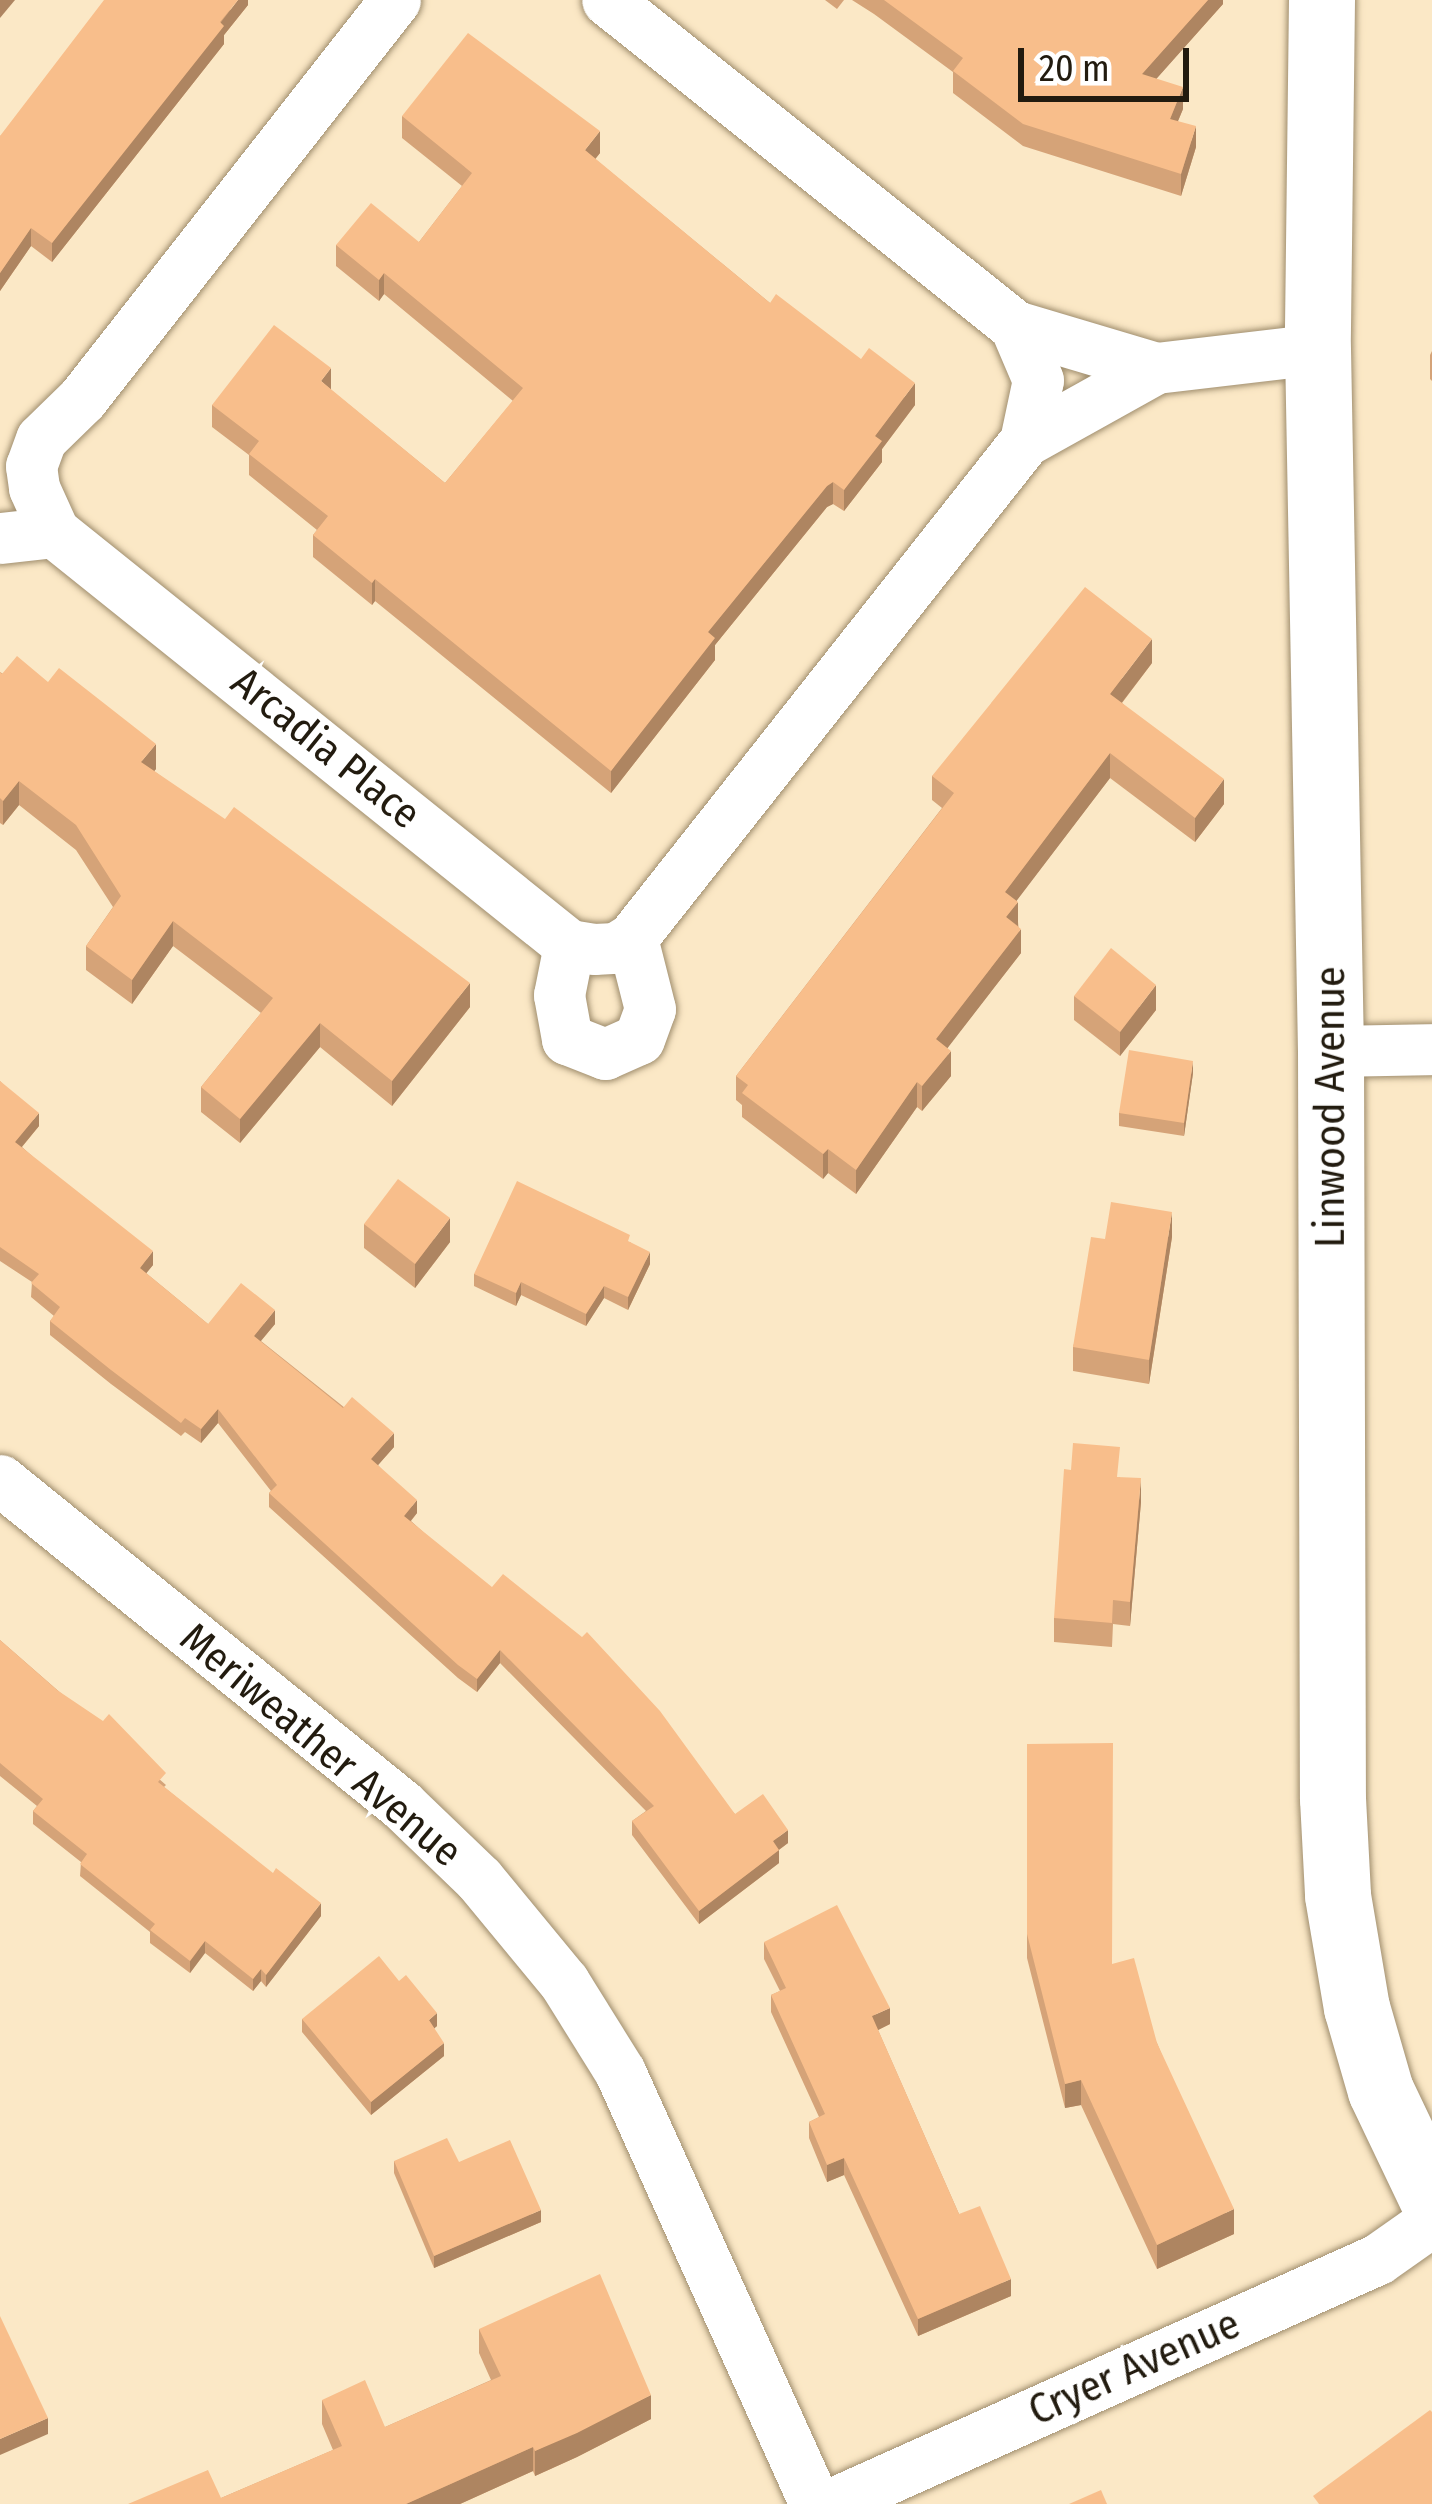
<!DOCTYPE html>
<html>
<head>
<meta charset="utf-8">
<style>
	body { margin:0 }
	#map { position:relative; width:1432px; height:2504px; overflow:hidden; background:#fbe8c6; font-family:"Fira Sans Condensed",sans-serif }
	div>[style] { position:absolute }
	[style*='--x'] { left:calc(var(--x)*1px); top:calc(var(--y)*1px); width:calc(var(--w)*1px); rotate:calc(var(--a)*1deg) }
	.roads { filter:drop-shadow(0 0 3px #a08e6e) drop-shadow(0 0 3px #a08e6e) }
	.street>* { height:51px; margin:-25.5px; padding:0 25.5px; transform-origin:25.5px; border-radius:25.5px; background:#fff }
	.secondary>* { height:66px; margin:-33px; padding:0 33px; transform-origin:33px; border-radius:33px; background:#fff }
	.wall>* { inset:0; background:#d5a378 }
	.shaded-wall>* { inset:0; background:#ae8561 }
	.building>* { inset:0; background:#f8be8b }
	span { translate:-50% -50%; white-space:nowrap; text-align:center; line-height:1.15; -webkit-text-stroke:9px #fff; paint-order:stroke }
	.street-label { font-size:42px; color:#221b0f }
	.scale { position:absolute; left:1018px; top:48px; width:171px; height:54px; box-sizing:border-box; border:6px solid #221b0f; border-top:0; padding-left:15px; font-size:36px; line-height:42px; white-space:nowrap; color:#221b0f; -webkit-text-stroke:9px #fff; paint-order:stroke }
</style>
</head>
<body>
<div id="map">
	<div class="roads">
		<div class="street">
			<i style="--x:395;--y:0;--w:507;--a:128.11"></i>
			<i style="--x:82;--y:399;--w:57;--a:135.7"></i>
			<i style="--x:41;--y:439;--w:29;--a:110"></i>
			<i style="--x:31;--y:466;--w:22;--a:82"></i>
			<i style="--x:34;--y:488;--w:48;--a:65.6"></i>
			<i style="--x:54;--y:532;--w:660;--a:38.73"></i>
			<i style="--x:569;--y:945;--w:25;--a:9"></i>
			<i style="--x:594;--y:949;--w:22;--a:-3"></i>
			<i style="--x:616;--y:948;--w:19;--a:-32"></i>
			<i style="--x:632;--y:938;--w:634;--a:-51.67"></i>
			<i style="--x:1025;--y:441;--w:62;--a:-78"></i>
			<i style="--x:1038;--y:380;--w:59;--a:-113.1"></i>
			<i style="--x:1015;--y:326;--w:522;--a:-141.37"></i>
			<i style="--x:1015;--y:326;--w:147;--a:16.6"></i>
			<i style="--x:1025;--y:441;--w:150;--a:-29.1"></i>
			<i style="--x:1156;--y:368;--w:163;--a:-6.7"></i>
			<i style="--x:0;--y:538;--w:54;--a:-6.3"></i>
			<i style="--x:569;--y:945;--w:51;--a:101.3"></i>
			<i style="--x:559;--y:995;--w:45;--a:79.7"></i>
			<i style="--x:567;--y:1039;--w:41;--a:21.5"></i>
			<i style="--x:605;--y:1054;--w:37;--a:-24"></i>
			<i style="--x:639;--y:1039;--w:32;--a:-70"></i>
			<i style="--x:650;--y:1009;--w:73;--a:-104.2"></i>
			<i style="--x:1331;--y:1051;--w:101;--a:-1.1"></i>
			<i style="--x:0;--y:1480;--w:517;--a:38.95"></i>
			<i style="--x:402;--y:1805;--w:107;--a:43.9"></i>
			<i style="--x:479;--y:1879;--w:134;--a:50.5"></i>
			<i style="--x:564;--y:1982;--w:106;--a:58.1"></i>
			<i style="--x:620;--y:2072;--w:474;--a:65.7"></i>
			<i style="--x:831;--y:2504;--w:599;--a:-24.13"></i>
			<i style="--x:1378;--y:2259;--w:66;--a:-35.1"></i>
		</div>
		<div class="secondary">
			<i style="--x:1322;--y:0;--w:349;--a:90.7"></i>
			<i style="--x:1318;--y:349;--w:702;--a:88.94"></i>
			<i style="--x:1331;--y:1051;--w:748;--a:89.85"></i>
			<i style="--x:1333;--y:1799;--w:97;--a:87"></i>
			<i style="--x:1338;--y:1896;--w:114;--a:80.4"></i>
			<i style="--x:1357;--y:2008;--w:86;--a:73.9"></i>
			<i style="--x:1381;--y:2091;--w:119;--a:64.5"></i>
		</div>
	</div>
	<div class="wall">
		<i style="clip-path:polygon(248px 0,248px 5px,224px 35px,224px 44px,52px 262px,31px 246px,0 291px,0 136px)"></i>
		<i style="clip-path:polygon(825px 0,844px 0,837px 9px)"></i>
		<i style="clip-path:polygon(852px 0,1223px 0,1223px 4px,1156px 79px,1183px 109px,1178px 121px,1196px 147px,1181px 196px,1023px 146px,953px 93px,953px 72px,874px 14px)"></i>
		<i style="clip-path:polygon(402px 116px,600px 153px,595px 159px,770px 303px,915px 405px,882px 449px,882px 462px,844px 511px,833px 504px,827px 507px,715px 645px,715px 660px,611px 793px,375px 601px,372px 605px,313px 557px,313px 535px,317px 530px,249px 475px,249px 455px,212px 427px,212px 405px,331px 390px,445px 483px,513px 401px,384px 294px,379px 301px,336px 266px,336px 245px,419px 242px,462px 186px,402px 138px)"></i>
		<i style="clip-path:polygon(1432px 351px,1432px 381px,1430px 379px,1430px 355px)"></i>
		<i style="clip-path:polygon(1152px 663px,1122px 703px,1224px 804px,1195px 842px,1110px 778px,1016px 901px,1021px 953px,947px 1048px,951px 1076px,922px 1111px,917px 1107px,856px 1194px,828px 1173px,823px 1179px,742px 1117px,742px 1105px,736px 1100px,736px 1076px,942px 808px,932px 800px,932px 776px)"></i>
		<i style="clip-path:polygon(0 672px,156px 769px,154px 771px,470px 1007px,392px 1106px,320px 1047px,240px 1143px,201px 1112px,201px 1087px,261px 1013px,173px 946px,132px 1004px,86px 970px,86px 946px,113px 907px,76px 850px,19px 805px,3px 825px,0 823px)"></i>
		<i style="clip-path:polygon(1074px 996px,1156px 1010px,1120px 1056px,1074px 1020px)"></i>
		<i style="clip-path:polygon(1193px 1073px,1184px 1136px,1119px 1126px,1119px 1113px)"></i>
		<i style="clip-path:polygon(0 1081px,39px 1126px,22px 1147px,153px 1265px,146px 1273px,208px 1324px,275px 1324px,261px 1341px,394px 1447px,378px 1465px,417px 1513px,411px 1521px,735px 1814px,788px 1843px,779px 1850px,779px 1863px,699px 1924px,632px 1835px,632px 1821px,646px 1811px,500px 1663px,477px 1692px,458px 1678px,269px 1507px,269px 1493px,271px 1491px,218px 1423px,201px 1443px,185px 1432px,181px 1436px,111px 1384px,50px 1335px,50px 1321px,54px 1316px,31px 1297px,32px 1282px,0 1261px)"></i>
		<i style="clip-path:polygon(364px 1224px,450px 1242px,415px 1288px,364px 1248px)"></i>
		<i style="clip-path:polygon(1172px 1237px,1149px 1384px,1073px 1371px,1073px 1347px,1105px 1239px)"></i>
		<i style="clip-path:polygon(630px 1242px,650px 1264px,628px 1310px,604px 1298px,586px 1326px,521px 1295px,516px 1306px,474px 1286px,474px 1274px)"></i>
		<i style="clip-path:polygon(1119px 1477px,1141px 1502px,1130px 1626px,1113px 1624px,1112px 1647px,1054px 1642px,1054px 1618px)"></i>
		<i style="clip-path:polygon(0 1640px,166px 1785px,164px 1787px,321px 1916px,266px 1987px,261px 1981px,253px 1991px,205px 1953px,190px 1973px,150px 1943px,150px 1932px,80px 1876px,81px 1862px,33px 1824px,33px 1811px,37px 1806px,0 1776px)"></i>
		<i style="clip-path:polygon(1027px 1744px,1112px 1964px,1157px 2043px,1234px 2234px,1157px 2269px,1081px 2105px,1065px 2108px,1027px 1958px)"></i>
		<i style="clip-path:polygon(764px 1942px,890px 2024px,878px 2030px,959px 2214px,1011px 2296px,918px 2336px,844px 2175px,827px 2182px,809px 2138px,809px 2122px,819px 2117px,771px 2012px,771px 1995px,780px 1991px,764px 1959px)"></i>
		<i style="clip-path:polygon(302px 2019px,437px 2026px,434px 2028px,444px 2056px,371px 2115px,302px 2032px)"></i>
		<i style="clip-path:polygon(394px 2161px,459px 2162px,541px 2222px,434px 2268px,394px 2173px)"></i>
		<i style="clip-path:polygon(479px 2329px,651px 2419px,577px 2457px,535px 2476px,533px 2471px,460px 2504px,128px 2504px,221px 2498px,333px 2450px,322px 2424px,322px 2400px,385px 2427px,491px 2380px,479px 2353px)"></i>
	</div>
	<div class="shaded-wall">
		<i style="clip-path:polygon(0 0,15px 0,0 18px)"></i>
		<i style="clip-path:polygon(238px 0,248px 0,248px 5px,224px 35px,224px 44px,52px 262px,52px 243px)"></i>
		<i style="clip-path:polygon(1208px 0,1223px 0,1223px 4px,1142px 95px,1142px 74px)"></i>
		<i style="clip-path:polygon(1183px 87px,1183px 109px,1170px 140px,1170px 119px)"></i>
		<i style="clip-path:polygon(1196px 126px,1196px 147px,1181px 196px,1181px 174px)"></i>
		<i style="clip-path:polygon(600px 131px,600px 153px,585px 172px,585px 150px)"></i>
		<i style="clip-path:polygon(31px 228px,31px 246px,0 291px,0 273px)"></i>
		<i style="clip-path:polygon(384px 273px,384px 294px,379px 301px,379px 280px)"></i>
		<i style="clip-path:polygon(331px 368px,331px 390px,321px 381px)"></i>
		<i style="clip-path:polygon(915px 383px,915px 405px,882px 449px,882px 462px,844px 511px,844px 490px,875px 436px)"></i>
		<i style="clip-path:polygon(833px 482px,833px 504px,827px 507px,715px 645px,715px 660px,611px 793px,611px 771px,708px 632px,827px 486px)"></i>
		<i style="clip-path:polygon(375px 579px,375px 601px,372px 605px,372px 583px)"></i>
		<i style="clip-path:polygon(1152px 639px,1152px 663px,1110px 718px,1110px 694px)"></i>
		<i style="clip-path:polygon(156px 744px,156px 769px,141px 786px,141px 762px)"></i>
		<i style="clip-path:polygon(1110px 753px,1110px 778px,1005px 916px,1005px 892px)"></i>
		<i style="clip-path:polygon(1224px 779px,1224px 804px,1195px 842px,1195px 818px)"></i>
		<i style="clip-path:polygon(19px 781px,19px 805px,3px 825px,3px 801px)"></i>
		<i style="clip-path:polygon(1018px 902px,1018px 926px,1006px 917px)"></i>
		<i style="clip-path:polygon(173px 921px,173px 946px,132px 1004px,132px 980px)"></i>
		<i style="clip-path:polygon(1021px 929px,1021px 953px,936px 1063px,936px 1039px)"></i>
		<i style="clip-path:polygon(470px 983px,470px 1007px,392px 1106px,392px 1081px)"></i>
		<i style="clip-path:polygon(1156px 985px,1156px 1010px,1120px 1056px,1120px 1032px)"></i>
		<i style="clip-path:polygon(320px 1023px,320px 1047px,240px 1143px,240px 1119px)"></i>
		<i style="clip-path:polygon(951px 1051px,951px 1076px,922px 1111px,922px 1086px)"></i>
		<i style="clip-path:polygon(1193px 1061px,1193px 1073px,1184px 1136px,1184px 1123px)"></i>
		<i style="clip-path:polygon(917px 1082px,917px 1107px,856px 1194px,856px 1170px)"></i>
		<i style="clip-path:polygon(39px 1113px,39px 1126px,15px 1155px,15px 1142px)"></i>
		<i style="clip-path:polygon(828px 1149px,828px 1173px,823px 1179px,823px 1154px)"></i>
		<i style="clip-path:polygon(1172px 1212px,1172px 1237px,1149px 1384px,1149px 1360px)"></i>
		<i style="clip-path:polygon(450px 1218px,450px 1242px,415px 1288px,415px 1264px)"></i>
		<i style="clip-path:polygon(153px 1251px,153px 1265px,140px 1281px,140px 1268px)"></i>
		<i style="clip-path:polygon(650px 1252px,650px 1264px,628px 1310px,628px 1297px)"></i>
		<i style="clip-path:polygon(521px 1282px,521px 1295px,516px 1306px,516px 1293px)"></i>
		<i style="clip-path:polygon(604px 1286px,604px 1298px,586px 1326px,586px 1314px)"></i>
		<i style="clip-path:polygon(275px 1310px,275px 1324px,254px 1349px,254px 1336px)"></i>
		<i style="clip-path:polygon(218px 1409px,218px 1423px,201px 1443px,201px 1429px)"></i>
		<i style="clip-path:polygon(394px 1433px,394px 1447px,371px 1473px,371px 1459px)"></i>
		<i style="clip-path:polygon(1141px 1478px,1141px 1502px,1130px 1626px,1130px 1602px)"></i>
		<i style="clip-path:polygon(417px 1500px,417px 1513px,404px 1529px,404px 1516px)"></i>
		<i style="clip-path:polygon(500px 1650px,500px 1663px,477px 1692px,477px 1679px)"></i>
		<i style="clip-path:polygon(788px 1830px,788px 1843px,773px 1854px,773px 1841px)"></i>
		<i style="clip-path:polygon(779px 1850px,779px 1863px,699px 1924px,699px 1911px)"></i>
		<i style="clip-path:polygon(321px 1903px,321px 1916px,266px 1987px,266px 1975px)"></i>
		<i style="clip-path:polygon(205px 1941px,205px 1953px,190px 1973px,190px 1961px)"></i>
		<i style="clip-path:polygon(261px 1969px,261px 1981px,253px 1991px,253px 1979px)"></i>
		<i style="clip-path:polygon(890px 2008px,890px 2024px,872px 2033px,872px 2016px)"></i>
		<i style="clip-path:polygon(437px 2013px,437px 2026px,429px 2033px,429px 2020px)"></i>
		<i style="clip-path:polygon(444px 2043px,444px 2056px,371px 2115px,371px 2102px)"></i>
		<i style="clip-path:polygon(1081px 2080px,1081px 2105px,1065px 2108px,1065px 2084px)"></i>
		<i style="clip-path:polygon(844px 2158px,844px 2175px,827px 2182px,827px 2165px)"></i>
		<i style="clip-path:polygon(1234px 2209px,1234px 2234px,1157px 2269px,1157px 2245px)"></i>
		<i style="clip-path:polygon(541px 2210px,541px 2222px,434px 2268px,434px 2256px)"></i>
		<i style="clip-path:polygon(1011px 2279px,1011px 2296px,918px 2336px,918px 2319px)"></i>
		<i style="clip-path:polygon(651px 2395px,651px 2419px,577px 2457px,535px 2476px,535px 2451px)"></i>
		<i style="clip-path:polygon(48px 2418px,48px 2434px,0 2455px,0 2439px)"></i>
		<i style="clip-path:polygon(533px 2447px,533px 2471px,460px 2504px,406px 2504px)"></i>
	</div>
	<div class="building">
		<i style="clip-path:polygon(104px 0,238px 0,220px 22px,224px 26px,52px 243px,31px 228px,0 273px,0 136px)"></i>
		<i style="clip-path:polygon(884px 0,1208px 0,1142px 74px,1183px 87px,1170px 119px,1196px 126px,1181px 174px,1023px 124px,953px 71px,963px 58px)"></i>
		<i style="clip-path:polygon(468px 33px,600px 131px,585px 150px,770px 303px,776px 294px,861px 359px,869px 348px,915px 383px,875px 436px,882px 441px,844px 490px,833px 482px,827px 486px,708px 632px,715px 638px,611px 771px,375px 579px,372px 583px,313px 535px,328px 516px,249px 454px,259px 441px,212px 405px,274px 325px,331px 368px,321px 381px,445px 483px,523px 388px,384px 273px,379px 280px,336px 245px,371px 203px,419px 242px,472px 173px,402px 116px)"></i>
		<i style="clip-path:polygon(1085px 587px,1152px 639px,1110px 694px,1224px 779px,1195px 818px,1110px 753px,1005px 892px,1018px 902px,1006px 917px,1021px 929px,936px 1039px,951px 1051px,922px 1086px,917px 1082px,856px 1170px,828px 1149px,823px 1154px,742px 1093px,748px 1085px,736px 1076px,954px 793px,932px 776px)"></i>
		<i style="clip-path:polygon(17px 656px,48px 682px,59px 668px,156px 744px,141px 762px,225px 819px,234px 807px,470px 983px,392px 1081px,320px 1023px,240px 1119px,201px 1087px,273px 998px,173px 921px,132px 980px,86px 946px,121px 896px,76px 825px,19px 781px,3px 801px,0 798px,0 672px,2px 674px)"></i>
		<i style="clip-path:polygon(1111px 948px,1156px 985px,1120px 1032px,1074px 996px)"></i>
		<i style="clip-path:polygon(1129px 1050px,1193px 1061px,1184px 1123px,1119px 1113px)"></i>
		<i style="clip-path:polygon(0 1081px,39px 1113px,15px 1142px,153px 1251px,140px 1268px,208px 1324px,241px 1283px,275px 1310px,254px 1336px,343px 1408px,352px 1397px,394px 1433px,371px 1459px,417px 1500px,404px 1516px,492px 1587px,503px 1574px,582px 1637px,587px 1632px,660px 1711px,735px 1814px,763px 1794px,788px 1830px,773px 1841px,779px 1850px,699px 1911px,632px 1821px,654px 1806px,500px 1650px,477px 1679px,458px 1665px,269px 1493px,277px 1485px,218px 1409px,201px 1429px,185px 1418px,181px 1423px,111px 1370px,50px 1321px,60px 1307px,31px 1283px,39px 1274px,0 1247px)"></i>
		<i style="clip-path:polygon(398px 1179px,450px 1218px,415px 1264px,364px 1224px)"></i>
		<i style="clip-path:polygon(517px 1181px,630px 1235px,628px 1241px,650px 1252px,628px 1297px,604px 1286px,586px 1314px,521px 1282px,516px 1293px,474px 1274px)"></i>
		<i style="clip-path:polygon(1111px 1202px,1172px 1212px,1149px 1360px,1073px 1347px,1091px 1237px,1105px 1239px)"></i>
		<i style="clip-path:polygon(1073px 1443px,1120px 1447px,1117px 1477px,1141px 1478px,1130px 1602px,1113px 1600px,1112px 1623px,1054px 1618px,1064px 1469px,1071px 1470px)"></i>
		<i style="clip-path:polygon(0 1640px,57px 1690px,103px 1721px,109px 1714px,166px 1773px,158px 1782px,273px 1873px,276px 1868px,321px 1903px,266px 1975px,261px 1969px,253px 1979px,205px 1941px,190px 1961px,150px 1930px,155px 1924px,80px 1864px,87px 1854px,33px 1811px,43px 1799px,0 1763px)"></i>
		<i style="clip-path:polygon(1113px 1743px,1112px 1964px,1134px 1958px,1157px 2043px,1234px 2209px,1157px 2245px,1081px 2080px,1065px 2084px,1027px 1934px,1027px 1744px)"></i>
		<i style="clip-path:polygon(837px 1905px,890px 2008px,872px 2016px,959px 2214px,980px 2206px,1011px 2279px,918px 2319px,844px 2158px,827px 2165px,809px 2122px,825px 2114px,771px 1995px,786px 1988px,764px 1942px)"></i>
		<i style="clip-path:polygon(379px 1956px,399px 1981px,406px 1975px,437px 2013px,429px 2020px,444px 2043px,371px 2102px,302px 2019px)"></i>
		<i style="clip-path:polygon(447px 2138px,459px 2162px,510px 2140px,541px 2210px,434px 2256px,394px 2161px)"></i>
		<i style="clip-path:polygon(600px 2274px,651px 2395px,577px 2433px,535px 2451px,533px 2447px,406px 2504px,128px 2504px,208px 2470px,221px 2498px,342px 2446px,322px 2400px,365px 2380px,385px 2427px,501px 2376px,479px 2329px)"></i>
		<i style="clip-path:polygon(0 2316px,48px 2418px,0 2439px)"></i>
		<i style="clip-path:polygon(1430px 2410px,1432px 2412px,1432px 2504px,1319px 2504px,1313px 2496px)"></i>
		<i style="clip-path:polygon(1101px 2490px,1107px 2504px,1069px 2504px)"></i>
	</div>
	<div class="street-label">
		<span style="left:326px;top:748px;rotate:39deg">Arcadia Place</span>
		<span style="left:1330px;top:1107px;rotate:-90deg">Linwood Avenue</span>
		<span style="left:321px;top:1745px;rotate:40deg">Meriweather Avenue</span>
		<span style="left:1134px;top:2367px;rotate:-24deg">Cryer Avenue</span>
	</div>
	<div class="scale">20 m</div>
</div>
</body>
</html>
